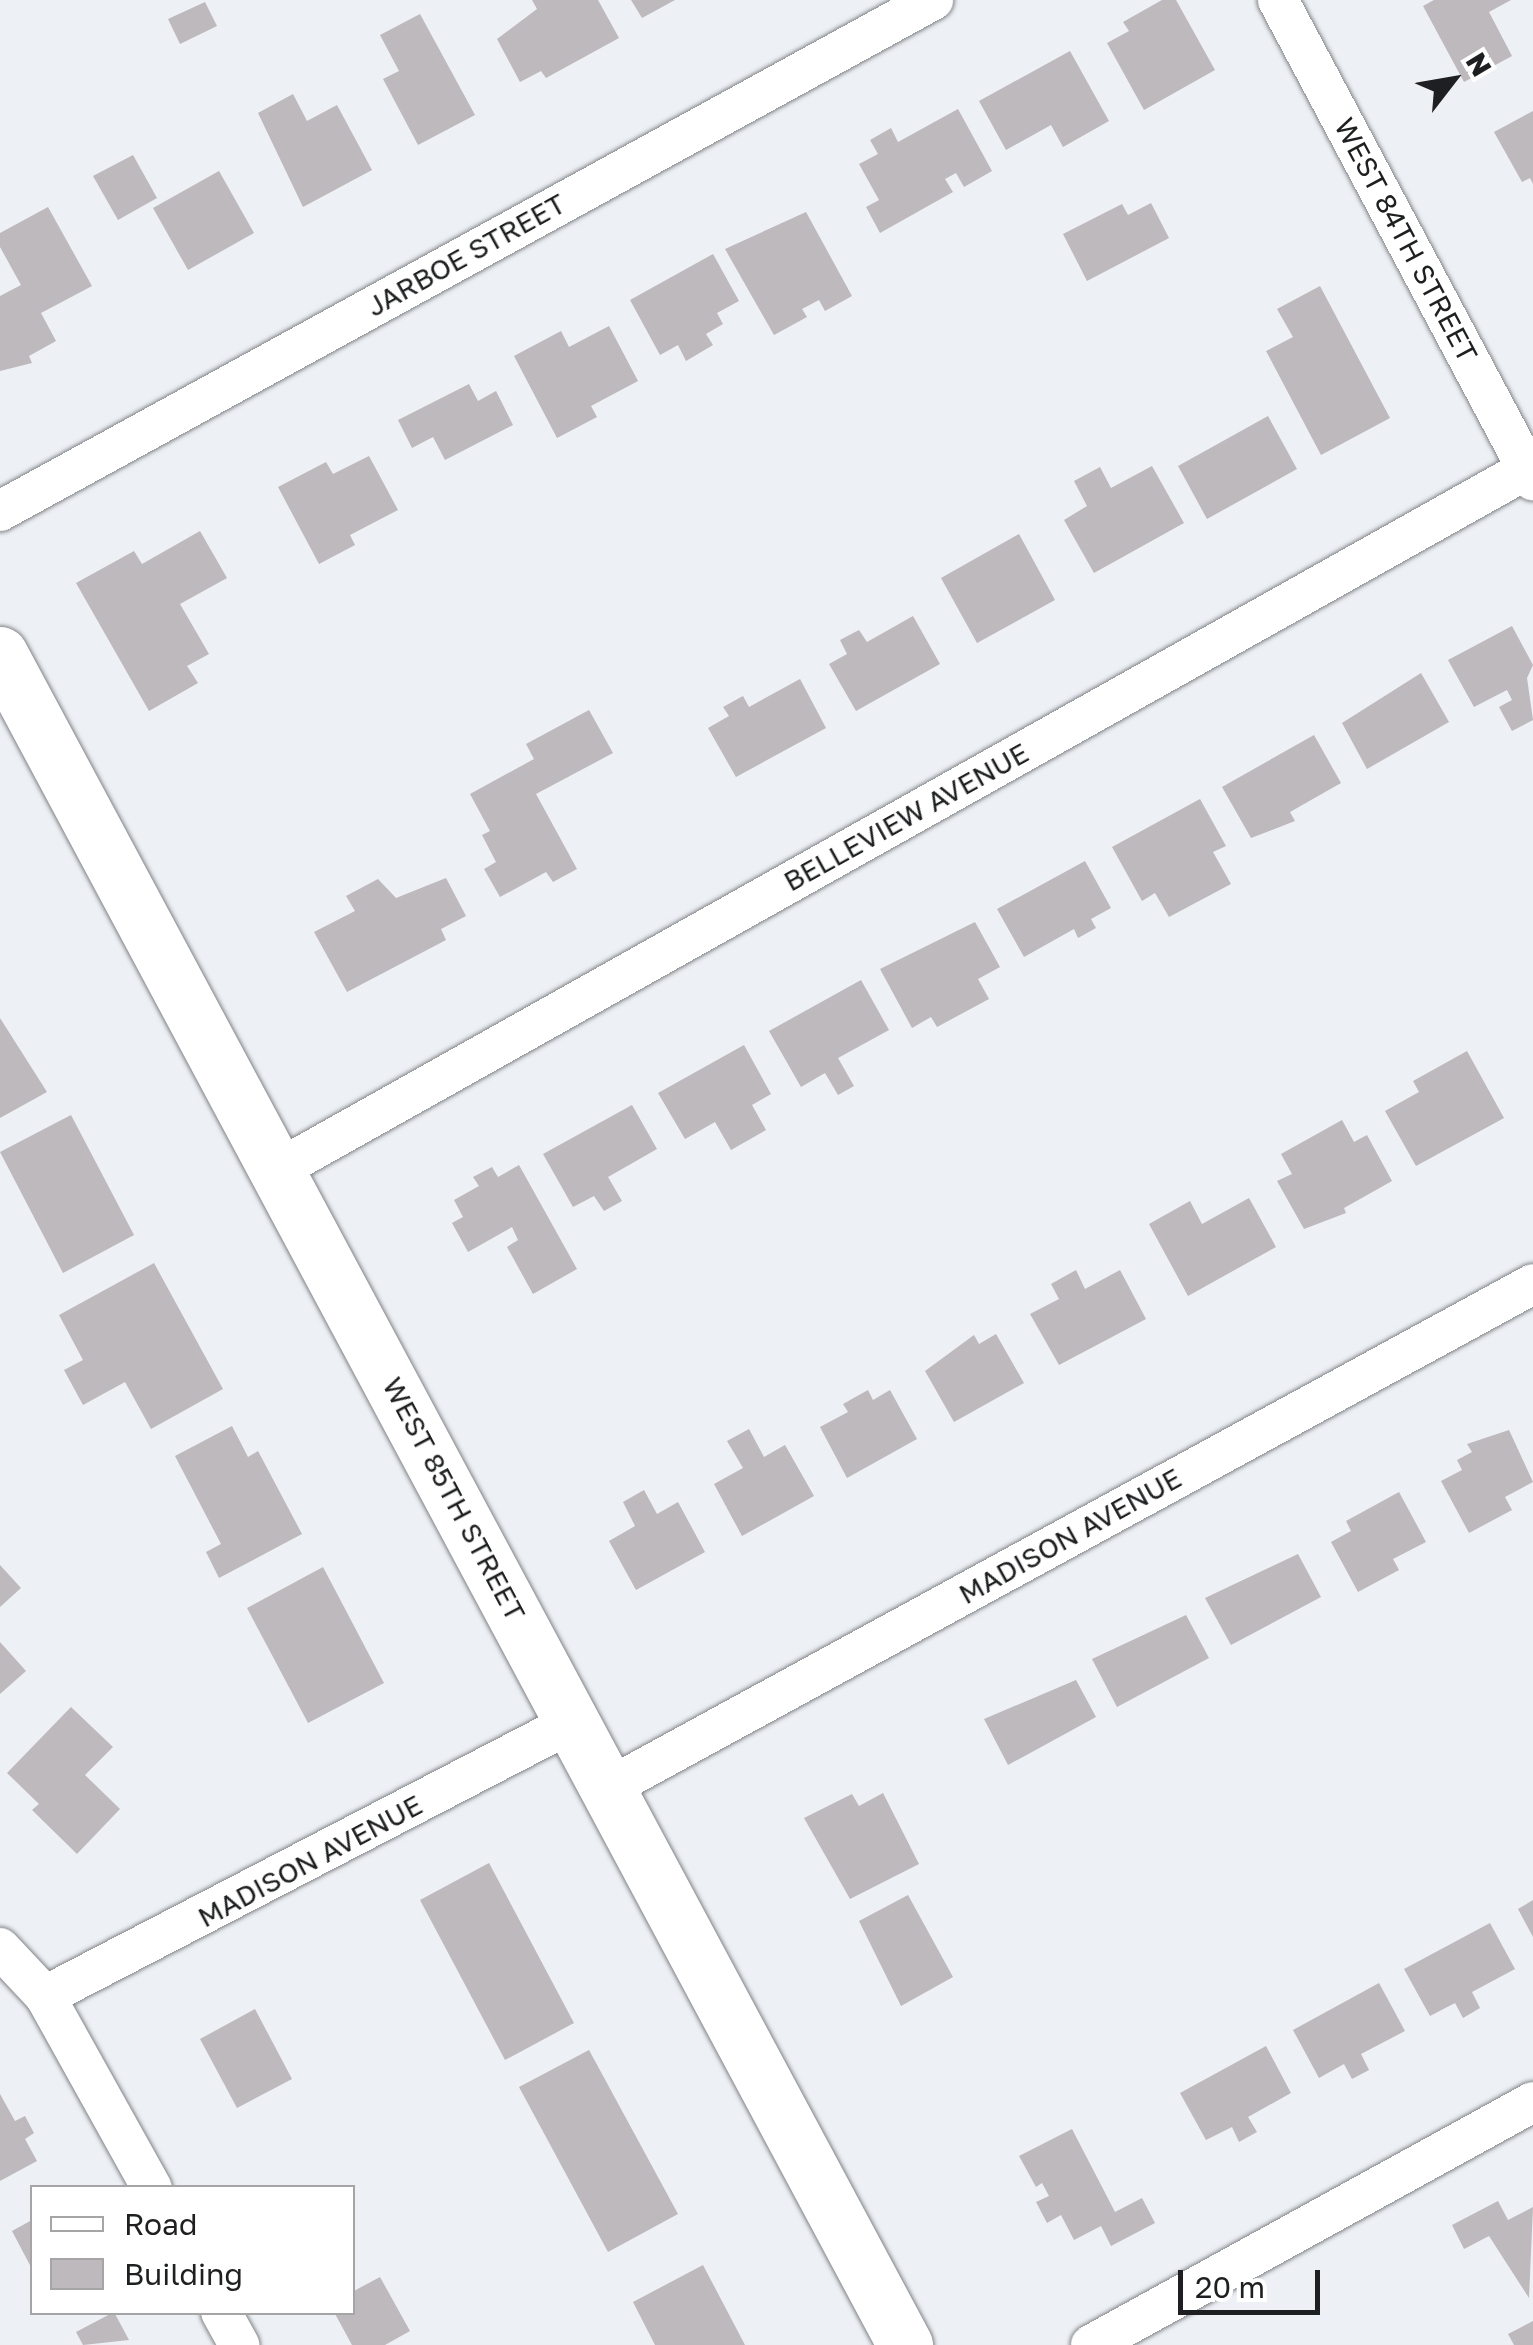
<!DOCTYPE html>
<html>
<head>
<meta charset="utf-8">
<style>
	body { margin:0 }
	#map { position:relative; width:1533px; height:2345px; overflow:hidden; background:#edf0f4; font-family:"Golos Text",sans-serif }
	div>[style] { position:absolute }
	[style*='--x'] { left:calc(var(--x)*1px); top:calc(var(--y)*1px); width:calc(var(--w)*1px); rotate:calc(var(--a)*1deg) }
	.building>* { inset:0; background:#bdb9bc }
	.roads { filter:drop-shadow(0 0 2px #808387) drop-shadow(0 0 2px #808387) }
	.minor>* { height:40px; margin:-20px; padding:0 20px; transform-origin:20px; border-radius:20px; background:#fff }
	.secondary>* { height:55px; margin:-27.5px; padding:0 27.5px; transform-origin:27.5px; border-radius:27.5px; background:#fff }
	span { translate:-50% -50%; white-space:nowrap; text-align:center; line-height:1.15; -webkit-text-stroke:8px #fff; paint-order:stroke }
	.street-label { font-size:28px; color:#1e1f20 }
	.legend { position:absolute; left:30px; top:2185px; width:325px; height:130px; box-sizing:border-box; background:#fff; border:2px solid #a5a5a6; margin:0; padding:12px 18px; list-style:none; font-size:30px; color:#1e1f20 }
	.legend li { display:flex; align-items:center; gap:20px; height:50px }
	.legend b { width:50px; border:2px solid #a5a5a6 }
	.north { position:absolute; left:1403px; top:30px; width:100px; height:100px; -webkit-text-stroke:8px #fff; paint-order:stroke; rotate:59deg; font-size:28px; font-weight:700; line-height:40px; text-align:center; color:#1e1f20 }
	.north::after { content:''; display:block; margin:auto; width:35px; height:45px; background:#1e1f20; clip-path:polygon(50% 0,100% 100%,50% 72%,0 100%) }
	.scale { position:absolute; left:1178px; top:2270px; width:142px; height:45px; box-sizing:border-box; border:5px solid #1e1f20; border-top:0; padding-left:12px; font-size:30px; line-height:35px; white-space:nowrap; color:#1e1f20; -webkit-text-stroke:8px #fff; paint-order:stroke }
</style>
</head>
<body>
<div id="map">
	<div class="building">
		<i style="clip-path:polygon(532px 0,598px 0,619px 38px,546px 78px,541px 71px,520px 82px,497px 39px,537px 9px)"></i>
		<i style="clip-path:polygon(631px 0,675px 0,642px 18px)"></i>
		<i style="clip-path:polygon(1162px 0,1176px 0,1215px 70px,1144px 110px,1107px 43px,1129px 31px,1123px 22px)"></i>
		<i style="clip-path:polygon(1434px 0,1511px 0,1489px 12px,1512px 56px,1464px 82px,1423px 6px)"></i>
		<i style="clip-path:polygon(205px 2px,217px 26px,180px 44px,168px 19px)"></i>
		<i style="clip-path:polygon(420px 14px,475px 115px,418px 145px,383px 79px,399px 71px,380px 35px)"></i>
		<i style="clip-path:polygon(1070px 51px,1109px 121px,1063px 147px,1051px 125px,1006px 150px,979px 101px)"></i>
		<i style="clip-path:polygon(293px 94px,307px 121px,337px 105px,372px 170px,303px 207px,258px 113px)"></i>
		<i style="clip-path:polygon(958px 109px,992px 171px,964px 187px,956px 173px,945px 179px,953px 192px,880px 233px,866px 207px,879px 200px,859px 164px,878px 154px,870px 140px,891px 128px,898px 142px)"></i>
		<i style="clip-path:polygon(1533px 111px,1533px 184px,1530px 178px,1522px 182px,1494px 132px)"></i>
		<i style="clip-path:polygon(133px 155px,157px 198px,118px 220px,93px 176px)"></i>
		<i style="clip-path:polygon(219px 171px,254px 233px,188px 270px,153px 208px)"></i>
		<i style="clip-path:polygon(1151px 203px,1169px 238px,1087px 281px,1063px 234px,1122px 204px,1128px 215px)"></i>
		<i style="clip-path:polygon(48px 207px,92px 286px,41px 313px,56px 341px,29px 356px,32px 363px,0 371px,0 296px,21px 285px,0 247px,0 233px)"></i>
		<i style="clip-path:polygon(806px 212px,852px 296px,825px 311px,819px 300px,802px 309px,807px 317px,774px 335px,725px 249px)"></i>
		<i style="clip-path:polygon(713px 254px,739px 301px,717px 313px,723px 324px,706px 334px,713px 345px,686px 361px,678px 345px,660px 355px,630px 300px)"></i>
		<i style="clip-path:polygon(1320px 286px,1390px 418px,1321px 455px,1266px 351px,1293px 337px,1277px 309px)"></i>
		<i style="clip-path:polygon(609px 326px,638px 381px,591px 406px,597px 417px,557px 438px,514px 356px,561px 331px,569px 347px)"></i>
		<i style="clip-path:polygon(469px 384px,478px 401px,496px 391px,513px 425px,445px 460px,433px 437px,412px 448px,398px 420px)"></i>
		<i style="clip-path:polygon(1268px 416px,1297px 469px,1207px 519px,1178px 466px)"></i>
		<i style="clip-path:polygon(369px 456px,398px 510px,350px 535px,355px 545px,319px 564px,278px 487px,326px 462px,333px 474px)"></i>
		<i style="clip-path:polygon(1152px 466px,1184px 523px,1094px 573px,1064px 520px,1087px 506px,1074px 481px,1100px 467px,1111px 488px)"></i>
		<i style="clip-path:polygon(200px 531px,227px 578px,180px 604px,209px 654px,187px 666px,198px 683px,149px 711px,76px 583px,134px 551px,142px 564px)"></i>
		<i style="clip-path:polygon(1019px 534px,1055px 600px,977px 643px,941px 578px)"></i>
		<i style="clip-path:polygon(913px 616px,940px 664px,856px 711px,829px 664px,847px 654px,840px 640px,859px 630px,867px 642px)"></i>
		<i style="clip-path:polygon(1512px 626px,1533px 665px,1527px 678px,1533px 720px,1512px 731px,1499px 707px,1512px 700px,1507px 690px,1474px 707px,1448px 660px)"></i>
		<i style="clip-path:polygon(1421px 673px,1449px 722px,1367px 769px,1342px 723px)"></i>
		<i style="clip-path:polygon(800px 679px,826px 728px,736px 777px,708px 728px,729px 716px,723px 707px,743px 696px,749px 707px)"></i>
		<i style="clip-path:polygon(589px 710px,613px 753px,536px 794px,577px 869px,553px 882px,546px 872px,500px 897px,484px 869px,496px 862px,482px 835px,490px 831px,470px 794px,534px 759px,526px 744px)"></i>
		<i style="clip-path:polygon(1314px 735px,1341px 783px,1290px 812px,1295px 821px,1251px 838px,1222px 787px)"></i>
		<i style="clip-path:polygon(1200px 799px,1226px 846px,1213px 852px,1231px 884px,1169px 917px,1155px 893px,1142px 901px,1112px 847px)"></i>
		<i style="clip-path:polygon(1085px 861px,1111px 908px,1091px 919px,1096px 928px,1078px 938px,1074px 929px,1024px 957px,997px 909px)"></i>
		<i style="clip-path:polygon(446px 878px,466px 916px,441px 929px,446px 940px,347px 992px,314px 932px,355px 911px,346px 896px,378px 879px,396px 898px)"></i>
		<i style="clip-path:polygon(975px 922px,1000px 967px,978px 979px,989px 999px,937px 1027px,931px 1017px,912px 1028px,880px 969px)"></i>
		<i style="clip-path:polygon(861px 980px,889px 1030px,838px 1058px,854px 1086px,838px 1095px,825px 1073px,801px 1087px,769px 1031px)"></i>
		<i style="clip-path:polygon(0 1018px,47px 1092px,0 1118px)"></i>
		<i style="clip-path:polygon(744px 1045px,771px 1094px,752px 1105px,766px 1130px,731px 1150px,715px 1122px,685px 1139px,658px 1093px)"></i>
		<i style="clip-path:polygon(1467px 1051px,1504px 1118px,1416px 1166px,1385px 1111px,1419px 1092px,1413px 1081px)"></i>
		<i style="clip-path:polygon(632px 1105px,657px 1149px,608px 1177px,622px 1201px,604px 1211px,594px 1196px,573px 1207px,543px 1154px)"></i>
		<i style="clip-path:polygon(71px 1115px,134px 1235px,63px 1273px,0 1152px)"></i>
		<i style="clip-path:polygon(1342px 1120px,1354px 1142px,1367px 1135px,1392px 1181px,1344px 1208px,1346px 1213px,1304px 1229px,1277px 1181px,1292px 1174px,1281px 1154px)"></i>
		<i style="clip-path:polygon(519px 1165px,577px 1269px,533px 1294px,507px 1247px,518px 1240px,512px 1227px,468px 1252px,452px 1223px,463px 1217px,454px 1200px,479px 1186px,473px 1177px,492px 1167px,498px 1177px)"></i>
		<i style="clip-path:polygon(1249px 1198px,1276px 1247px,1188px 1296px,1149px 1224px,1190px 1201px,1202px 1224px)"></i>
		<i style="clip-path:polygon(154px 1263px,223px 1389px,151px 1429px,125px 1382px,83px 1405px,64px 1370px,83px 1360px,59px 1315px)"></i>
		<i style="clip-path:polygon(1076px 1270px,1085px 1289px,1120px 1270px,1146px 1319px,1059px 1365px,1030px 1314px,1059px 1299px,1051px 1284px)"></i>
		<i style="clip-path:polygon(996px 1334px,1024px 1383px,954px 1422px,925px 1371px,974px 1335px,979px 1344px)"></i>
		<i style="clip-path:polygon(868px 1390px,873px 1400px,890px 1390px,917px 1439px,847px 1478px,820px 1427px,848px 1412px,843px 1404px)"></i>
		<i style="clip-path:polygon(232px 1426px,248px 1457px,258px 1451px,302px 1534px,219px 1578px,206px 1552px,221px 1544px,175px 1456px)"></i>
		<i style="clip-path:polygon(749px 1429px,764px 1457px,785px 1445px,814px 1496px,742px 1536px,714px 1484px,743px 1468px,727px 1441px)"></i>
		<i style="clip-path:polygon(1509px 1430px,1533px 1482px,1505px 1497px,1512px 1510px,1469px 1533px,1441px 1481px,1462px 1470px,1457px 1460px,1472px 1452px,1467px 1444px)"></i>
		<i style="clip-path:polygon(644px 1490px,657px 1514px,678px 1502px,705px 1552px,636px 1590px,609px 1541px,635px 1526px,623px 1502px)"></i>
		<i style="clip-path:polygon(1399px 1492px,1426px 1542px,1393px 1559px,1399px 1570px,1358px 1592px,1331px 1542px,1351px 1531px,1346px 1521px)"></i>
		<i style="clip-path:polygon(1298px 1554px,1321px 1597px,1231px 1645px,1205px 1598px)"></i>
		<i style="clip-path:polygon(0 1565px,21px 1588px,0 1607px)"></i>
		<i style="clip-path:polygon(323px 1567px,384px 1683px,308px 1723px,247px 1608px)"></i>
		<i style="clip-path:polygon(1186px 1615px,1209px 1658px,1117px 1707px,1092px 1659px)"></i>
		<i style="clip-path:polygon(0 1642px,26px 1671px,0 1694px)"></i>
		<i style="clip-path:polygon(1076px 1680px,1096px 1717px,1008px 1765px,984px 1719px)"></i>
		<i style="clip-path:polygon(71px 1707px,113px 1747px,85px 1775px,120px 1809px,77px 1854px,32px 1810px,39px 1804px,7px 1773px)"></i>
		<i style="clip-path:polygon(883px 1793px,919px 1864px,850px 1899px,804px 1818px,852px 1794px,859px 1806px)"></i>
		<i style="clip-path:polygon(489px 1863px,574px 2023px,505px 2060px,420px 1900px)"></i>
		<i style="clip-path:polygon(908px 1895px,953px 1977px,901px 2006px,859px 1921px)"></i>
		<i style="clip-path:polygon(1533px 1900px,1533px 1937px,1518px 1909px)"></i>
		<i style="clip-path:polygon(1490px 1923px,1515px 1969px,1472px 1992px,1480px 2008px,1463px 2018px,1455px 2003px,1430px 2016px,1404px 1969px)"></i>
		<i style="clip-path:polygon(1379px 1983px,1405px 2031px,1361px 2054px,1369px 2070px,1352px 2079px,1344px 2064px,1319px 2078px,1293px 2030px)"></i>
		<i style="clip-path:polygon(255px 2009px,292px 2079px,237px 2108px,200px 2039px)"></i>
		<i style="clip-path:polygon(1266px 2046px,1291px 2093px,1248px 2117px,1257px 2132px,1239px 2142px,1232px 2127px,1206px 2140px,1180px 2093px)"></i>
		<i style="clip-path:polygon(589px 2050px,678px 2214px,608px 2252px,519px 2087px)"></i>
		<i style="clip-path:polygon(0 2094px,15px 2121px,25px 2116px,34px 2133px,25px 2139px,37px 2161px,0 2181px)"></i>
		<i style="clip-path:polygon(1072px 2129px,1115px 2212px,1142px 2198px,1155px 2223px,1111px 2246px,1101px 2226px,1074px 2240px,1061px 2215px,1047px 2223px,1036px 2202px,1049px 2196px,1042px 2183px,1036px 2187px,1019px 2156px)"></i>
		<i style="clip-path:polygon(1498px 2201px,1508px 2220px,1533px 2207px,1529px 2298px,1489px 2236px,1464px 2249px,1452px 2225px)"></i>
		<i style="clip-path:polygon(32px 2220px,32px 2269px,12px 2231px)"></i>
		<i style="clip-path:polygon(703px 2265px,745px 2345px,655px 2345px,633px 2302px)"></i>
		<i style="clip-path:polygon(380px 2277px,410px 2331px,385px 2345px,352px 2345px,334px 2312px,352px 2312px,352px 2292px)"></i>
		<i style="clip-path:polygon(114px 2312px,129px 2340px,83px 2345px,76px 2332px)"></i>
		<i style="clip-path:polygon(1533px 2321px,1533px 2345px,1514px 2345px,1508px 2334px)"></i>
	</div>
	<div class="roads">
		<div class="minor">
			<i style="--x:1278;--y:0;--w:544;--a:62.02"></i>
			<i style="--x:0;--y:511;--w:1064;--a:-28.71"></i>
			<i style="--x:279;--y:1169;--w:1438;--a:-29.28"></i>
			<i style="--x:608;--y:1788;--w:1053;--a:-28.58"></i>
			<i style="--x:0;--y:1948;--w:66;--a:46.8"></i>
			<i style="--x:45;--y:1996;--w:220;--a:60.9"></i>
			<i style="--x:45;--y:1996;--w:595;--a:-27.43"></i>
			<i style="--x:221;--y:2312;--w:38;--a:61"></i>
			<i style="--x:1091;--y:2345;--w:504;--a:-28.8"></i>
		</div>
		<div class="secondary">
			<i style="--x:0;--y:654;--w:1918;--a:61.84"></i>
		</div>
	</div>
	<div class="street-label">
		<span style="left:1406px;top:240px;rotate:62deg">WEST 84TH STREET</span>
		<span style="left:466px;top:255px;rotate:-29deg">JARBOE STREET</span>
		<span style="left:906px;top:817px;rotate:-29deg">BELLEVIEW AVENUE</span>
		<span style="left:454px;top:1499px;rotate:62deg">WEST 85TH STREET</span>
		<span style="left:1070px;top:1536px;rotate:-29deg">MADISON AVENUE</span>
		<span style="left:310px;top:1861px;rotate:-28deg">MADISON AVENUE</span>
	</div>
	<ul class="legend">
	<li><b style="height:12px;background:#fff"></b>Road</li>
	<li><b style="height:28px;background:#bdb9bc"></b>Building</li>
	</ul>
	<div class="north">N</div>
	<div class="scale">20 m</div>
</div>
</body>
</html>
